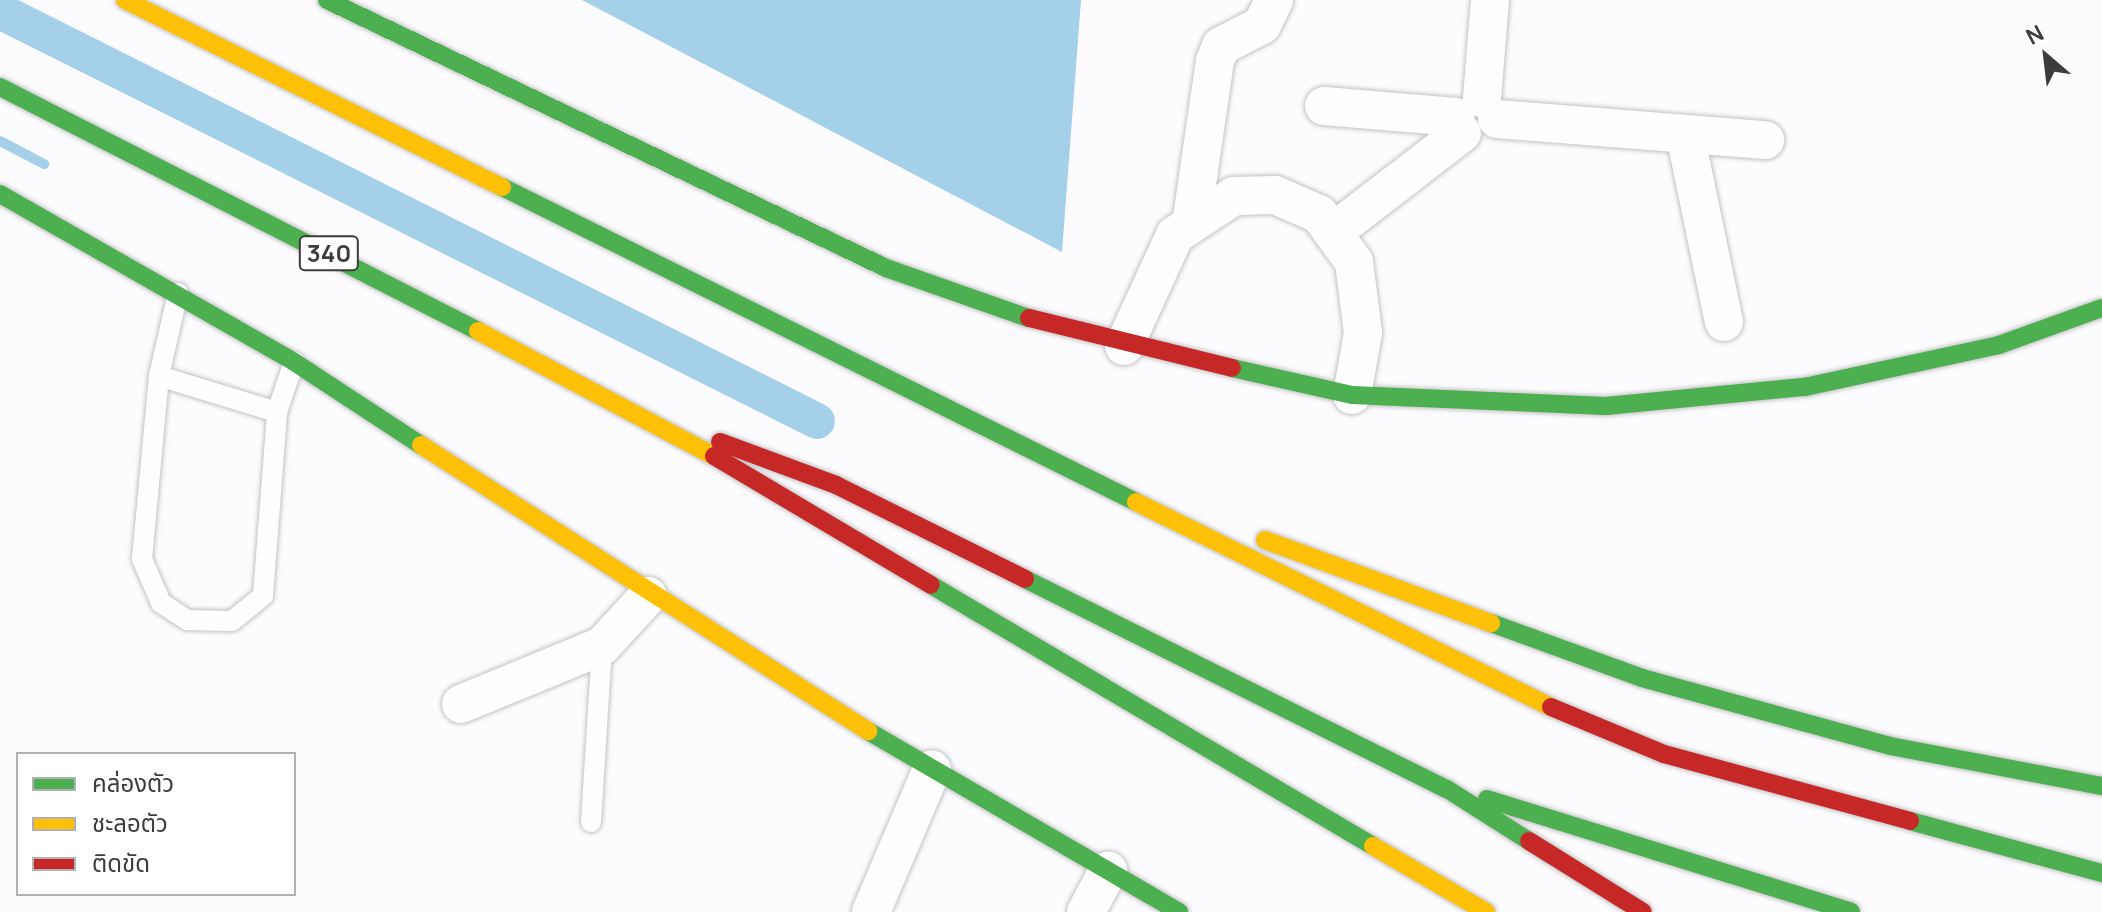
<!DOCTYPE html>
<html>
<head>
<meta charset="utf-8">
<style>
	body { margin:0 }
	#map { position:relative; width:2102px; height:912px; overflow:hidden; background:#fcfbfd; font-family:Manrope,"Noto Sans Thai",sans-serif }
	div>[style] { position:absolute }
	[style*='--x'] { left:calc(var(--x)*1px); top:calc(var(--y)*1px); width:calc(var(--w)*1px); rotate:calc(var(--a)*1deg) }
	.water>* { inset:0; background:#a5d0e9 }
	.stream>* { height:10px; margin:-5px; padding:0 5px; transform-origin:5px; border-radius:5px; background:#a5d0e9 }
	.canal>* { height:36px; margin:-18px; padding:0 18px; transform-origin:18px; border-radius:18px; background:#a5d0e9 }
	.roads { filter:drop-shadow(0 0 2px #c4c3c5) drop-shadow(0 0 2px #c4c3c5) }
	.lane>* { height:20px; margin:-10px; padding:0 10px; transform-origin:10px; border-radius:10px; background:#fffeff }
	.street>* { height:38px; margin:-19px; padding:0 19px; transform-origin:19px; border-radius:19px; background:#fffeff }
	.fast>* { height:18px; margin:-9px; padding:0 9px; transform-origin:9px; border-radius:9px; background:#4caf50 }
	.slow>* { height:18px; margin:-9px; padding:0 9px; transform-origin:9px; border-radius:9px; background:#ffc107 }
	.jam>* { height:18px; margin:-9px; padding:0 9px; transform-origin:9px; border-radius:9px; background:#c62828 }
	span { translate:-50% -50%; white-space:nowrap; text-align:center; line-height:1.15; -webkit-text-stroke:6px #fff; paint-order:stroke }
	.shield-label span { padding:2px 6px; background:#fff; border:2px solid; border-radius:6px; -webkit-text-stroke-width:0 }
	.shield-label { font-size:24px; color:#3d3b3e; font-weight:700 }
	.legend { position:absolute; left:16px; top:752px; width:280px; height:144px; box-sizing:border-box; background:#fff; border:2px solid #b1b1b2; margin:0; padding:10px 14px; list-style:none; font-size:24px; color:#3d3b3e }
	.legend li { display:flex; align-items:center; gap:16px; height:40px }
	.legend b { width:40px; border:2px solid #b1b1b2 }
	.north { position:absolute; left:2006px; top:16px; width:80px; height:80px; -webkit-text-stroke:6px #fff; paint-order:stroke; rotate:332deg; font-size:22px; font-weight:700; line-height:32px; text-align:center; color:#3d3b3e }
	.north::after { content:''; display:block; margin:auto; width:28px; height:36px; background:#3d3b3e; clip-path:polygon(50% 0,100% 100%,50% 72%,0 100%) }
</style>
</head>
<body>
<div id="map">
	<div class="water">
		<i style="clip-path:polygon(582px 0,1081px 0,1062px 252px)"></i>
	</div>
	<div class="stream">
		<i style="--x:0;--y:141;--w:50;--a:27.6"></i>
	</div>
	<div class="canal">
		<i style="--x:0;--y:11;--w:914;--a:26.65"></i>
	</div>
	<div class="roads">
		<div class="lane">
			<i style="--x:178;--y:293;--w:85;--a:102.9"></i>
			<i style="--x:159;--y:376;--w:184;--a:95.3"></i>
			<i style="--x:142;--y:559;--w:48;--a:66.6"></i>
			<i style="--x:161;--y:603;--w:31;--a:33"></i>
			<i style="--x:187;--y:620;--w:45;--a:1.3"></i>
			<i style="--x:232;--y:621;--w:40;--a:-39"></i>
			<i style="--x:263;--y:596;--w:185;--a:-85.6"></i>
			<i style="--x:277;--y:412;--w:53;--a:-71.2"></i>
			<i style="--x:159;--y:376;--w:123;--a:17"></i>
			<i style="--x:591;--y:822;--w:176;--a:-86.4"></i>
		</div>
		<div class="street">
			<i style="--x:1482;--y:98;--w:98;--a:-85.3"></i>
			<i style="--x:1324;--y:106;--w:132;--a:4.8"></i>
			<i style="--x:1497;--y:119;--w:269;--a:4.5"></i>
			<i style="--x:1685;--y:134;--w:192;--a:78.3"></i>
			<i style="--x:1192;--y:218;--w:159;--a:-81.7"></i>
			<i style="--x:1215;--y:61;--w:16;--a:-68"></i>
			<i style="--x:1221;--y:46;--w:46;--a:-27.1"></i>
			<i style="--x:1262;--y:25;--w:28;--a:-64"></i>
			<i style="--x:1336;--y:230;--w:159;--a:-37.6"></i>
			<i style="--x:1124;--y:346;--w:122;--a:-65.3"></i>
			<i style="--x:1175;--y:235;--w:71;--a:-33.5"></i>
			<i style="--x:1234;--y:196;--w:41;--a:-1.4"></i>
			<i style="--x:1275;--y:195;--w:48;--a:23.4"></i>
			<i style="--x:1319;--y:214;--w:59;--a:53.9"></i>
			<i style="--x:1354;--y:262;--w:72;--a:82.8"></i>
			<i style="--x:1363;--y:333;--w:63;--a:100.1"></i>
			<i style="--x:461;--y:704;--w:152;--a:-22.4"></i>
			<i style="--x:602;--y:646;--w:68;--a:-47.4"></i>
			<i style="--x:871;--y:912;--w:155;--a:-66.9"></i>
			<i style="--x:1086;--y:912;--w:47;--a:-61.8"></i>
		</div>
		<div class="fast">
			<i style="--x:327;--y:0;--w:620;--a:25.61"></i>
			<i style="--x:886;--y:268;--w:151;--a:19.3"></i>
			<i style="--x:0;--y:87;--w:537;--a:27.04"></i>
			<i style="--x:502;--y:187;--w:708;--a:26.42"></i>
			<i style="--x:0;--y:194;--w:339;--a:29.7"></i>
			<i style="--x:294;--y:362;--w:152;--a:33.2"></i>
			<i style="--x:1232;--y:368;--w:123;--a:12.7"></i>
			<i style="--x:1352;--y:395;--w:254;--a:2.5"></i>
			<i style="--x:1606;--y:406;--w:200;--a:-5.5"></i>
			<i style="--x:1805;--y:387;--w:198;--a:-12.2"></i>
			<i style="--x:1999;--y:345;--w:109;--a:-19.8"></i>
			<i style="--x:1025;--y:579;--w:471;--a:26.5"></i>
			<i style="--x:1447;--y:789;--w:97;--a:32.4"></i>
			<i style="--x:931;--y:585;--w:513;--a:30.56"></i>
			<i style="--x:1491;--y:623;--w:161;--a:20"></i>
			<i style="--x:1642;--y:678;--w:257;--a:15.3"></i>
			<i style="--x:1890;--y:746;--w:216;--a:10.7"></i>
			<i style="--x:868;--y:731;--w:360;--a:30.2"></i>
			<i style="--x:1487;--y:799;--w:381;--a:17.2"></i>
			<i style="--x:1910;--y:821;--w:199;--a:15.2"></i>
		</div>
		<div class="slow">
			<i style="--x:125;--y:0;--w:421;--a:26.4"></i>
			<i style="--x:478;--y:331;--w:267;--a:27.9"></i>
			<i style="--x:421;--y:445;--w:531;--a:32.61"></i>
			<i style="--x:1136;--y:502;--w:463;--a:26.3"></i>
			<i style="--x:1265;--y:540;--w:241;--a:20.2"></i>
			<i style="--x:1373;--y:846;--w:131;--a:30.3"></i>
		</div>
		<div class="jam">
			<i style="--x:1029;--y:318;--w:209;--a:13.8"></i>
			<i style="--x:720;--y:442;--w:124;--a:20.3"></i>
			<i style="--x:836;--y:485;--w:211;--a:26.4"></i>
			<i style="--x:714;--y:456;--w:252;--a:30.7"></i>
			<i style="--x:1551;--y:707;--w:122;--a:22.6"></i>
			<i style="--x:1664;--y:754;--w:255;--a:15.2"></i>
			<i style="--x:1529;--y:841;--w:134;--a:31.9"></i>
		</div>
	</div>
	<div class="shield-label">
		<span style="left:329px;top:253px">340</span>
	</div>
	<ul class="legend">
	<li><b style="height:10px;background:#4caf50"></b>คล่องตัว</li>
	<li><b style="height:10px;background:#ffc107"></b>ชะลอตัว</li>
	<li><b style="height:10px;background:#c62828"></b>ติดขัด</li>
	</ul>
	<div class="north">N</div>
</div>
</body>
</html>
